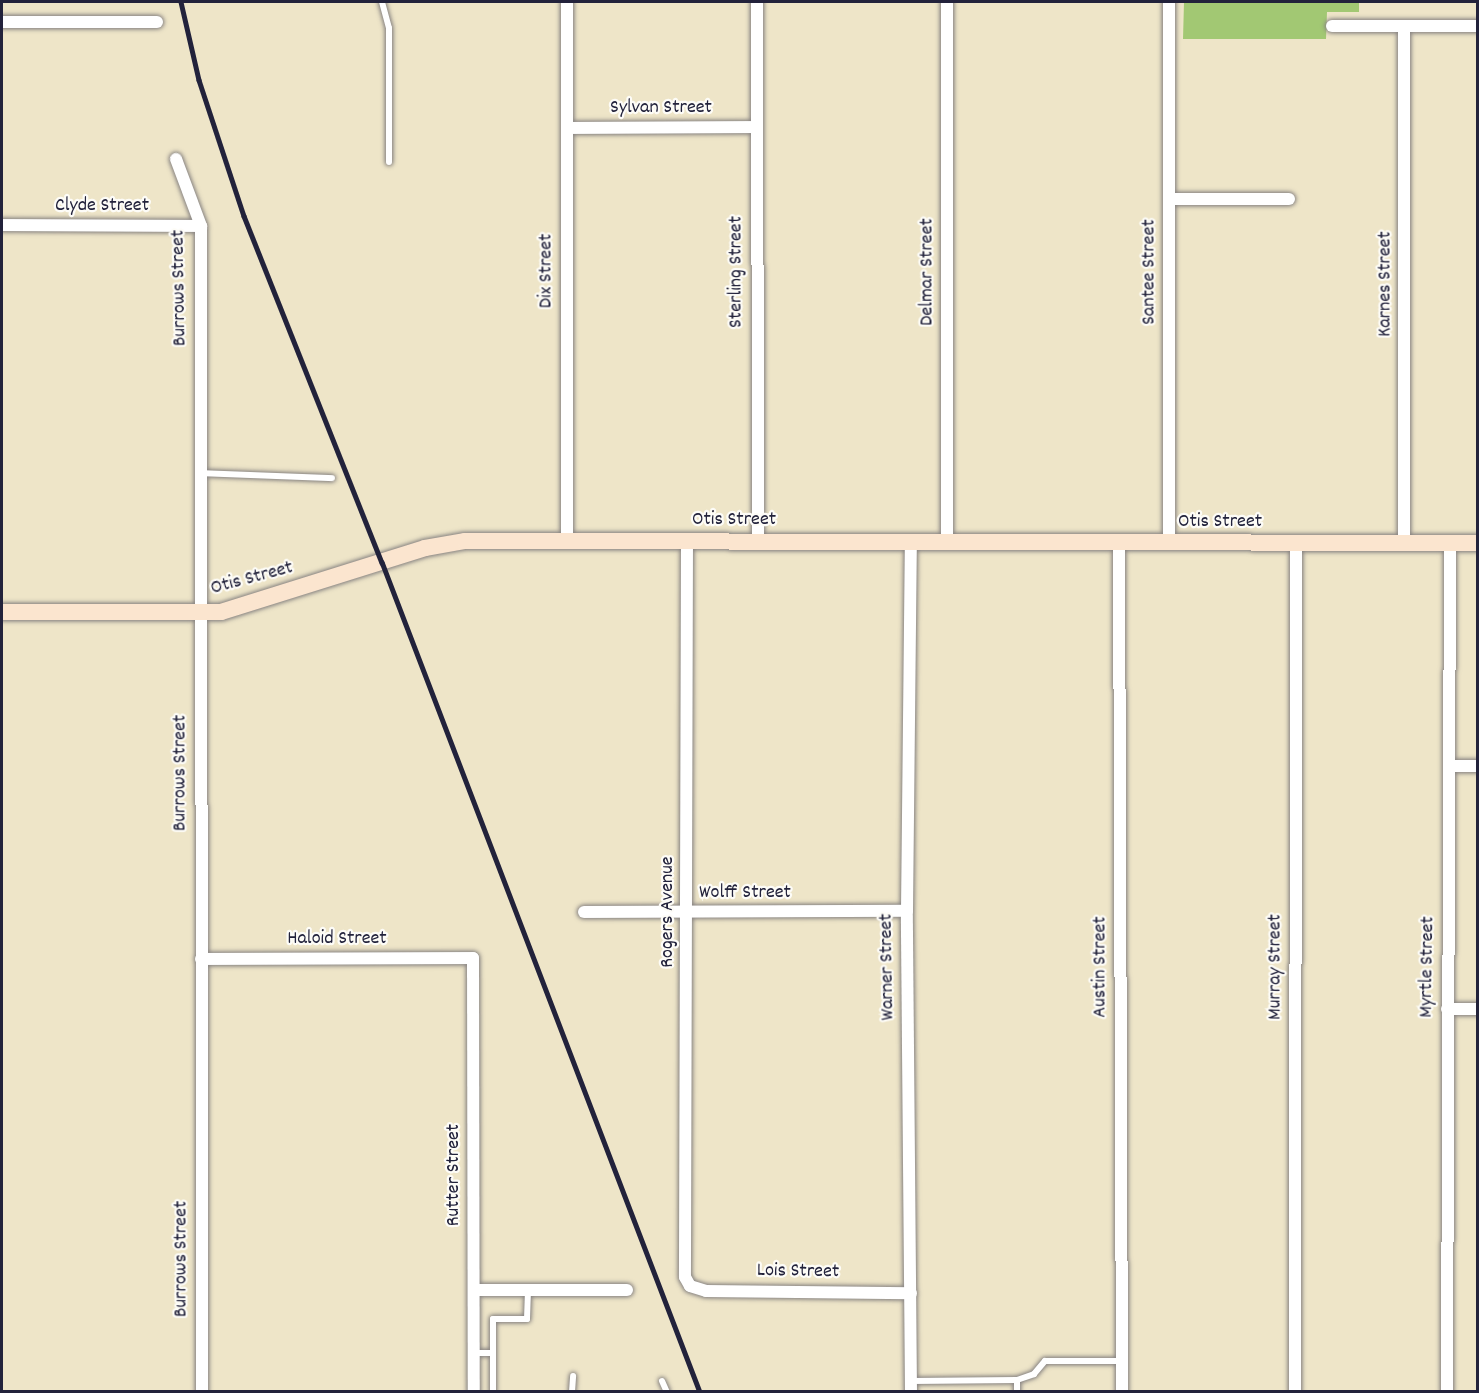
<!DOCTYPE html>
<html>
<head>
<meta charset="utf-8">
<style>
	body { margin:0 }
	#map { position:relative; width:1479px; height:1393px; overflow:hidden; background:#eee5c8; font-family:Dekko,sans-serif }
	div>[style] { position:absolute }
	[style*='--x'] { left:calc(var(--x)*1px); top:calc(var(--y)*1px); width:calc(var(--w)*1px); rotate:calc(var(--a)*1deg) }
	.green>* { inset:0; background:#a2c873 }
	.roads { filter:drop-shadow(0 0 2px #888482) drop-shadow(0 0 2px #888482) }
	.lane>* { height:6px; margin:-3px; padding:0 3px; transform-origin:3px; border-radius:3px; background:#fff }
	.street>* { height:12px; margin:-6px; padding:0 6px; transform-origin:6px; border-radius:6px; background:#fff }
	.secondary>* { height:16px; margin:-8px; padding:0 8px; transform-origin:8px; border-radius:8px; background:#fbe5cf }
	.rail>* { height:4.5px; margin:-2.25px; padding:0 2.25px; transform-origin:2.25px; border-radius:2.25px; background:#22223b }
	span { translate:-50% -50%; white-space:nowrap; text-align:center; line-height:1.15; -webkit-text-stroke:4.5px #fdfcf7; paint-order:stroke }
	.street-label { font-size:20px; color:#22223b }
	.frame { position:absolute; inset:0; border:3px solid #22223b; pointer-events:none }
</style>
</head>
<body>
<div id="map">
	<div class="green">
		<i style="clip-path:polygon(1184px 2px,1359px 2px,1359px 12px,1327px 12px,1326px 39px,1183px 39px)"></i>
	</div>
	<div class="roads">
		<div class="lane">
			<i style="--x:382;--y:2;--w:27;--a:75"></i>
			<i style="--x:389;--y:28;--w:134;--a:90"></i>
			<i style="--x:201;--y:473;--w:131;--a:2.2"></i>
			<i style="--x:474;--y:1353;--w:19;--a:0"></i>
			<i style="--x:1017;--y:1380;--w:18;--a:-19"></i>
			<i style="--x:1034;--y:1374;--w:17;--a:-50"></i>
			<i style="--x:1045;--y:1361;--w:77;--a:0"></i>
			<i style="--x:662;--y:1381;--w:12;--a:66"></i>
			<i style="--x:911;--y:1381;--w:106;--a:-0.5"></i>
			<i style="--x:1017;--y:1380;--w:12;--a:90"></i>
			<i style="--x:493;--y:1392;--w:73;--a:-90"></i>
			<i style="--x:493;--y:1319;--w:34;--a:0"></i>
			<i style="--x:527;--y:1319;--w:29;--a:-88"></i>
			<i style="--x:572;--y:1392;--w:16;--a:-86"></i>
		</div>
		<div class="street">
			<i style="--x:567;--y:2;--w:539;--a:90"></i>
			<i style="--x:757;--y:2;--w:540;--a:89.89"></i>
			<i style="--x:947;--y:2;--w:540;--a:90"></i>
			<i style="--x:1169;--y:2;--w:541;--a:90"></i>
			<i style="--x:2;--y:22;--w:155;--a:0"></i>
			<i style="--x:1332;--y:26;--w:146;--a:0"></i>
			<i style="--x:1404;--y:26;--w:517;--a:90"></i>
			<i style="--x:567;--y:128;--w:189;--a:-0.3"></i>
			<i style="--x:176;--y:159;--w:72;--a:69.5"></i>
			<i style="--x:201;--y:226;--w:1166;--a:89.95"></i>
			<i style="--x:1169;--y:199;--w:120;--a:0"></i>
			<i style="--x:2;--y:225;--w:199;--a:0.3"></i>
			<i style="--x:687;--y:541;--w:736;--a:90.16"></i>
			<i style="--x:685;--y:1277;--w:10;--a:61"></i>
			<i style="--x:690;--y:1286;--w:17;--a:17"></i>
			<i style="--x:706;--y:1291;--w:205;--a:0.6"></i>
			<i style="--x:1119;--y:542;--w:850;--a:89.8"></i>
			<i style="--x:1450;--y:766;--w:28;--a:0"></i>
			<i style="--x:584;--y:912;--w:323;--a:-0.2"></i>
			<i style="--x:201;--y:959;--w:272;--a:-0.2"></i>
			<i style="--x:473;--y:958;--w:434;--a:89.9"></i>
			<i style="--x:1447;--y:1009;--w:31;--a:0"></i>
			<i style="--x:474;--y:1290;--w:153;--a:0"></i>
			<i style="--x:911;--y:1392;--w:481;--a:-90.5"></i>
			<i style="--x:907;--y:911;--w:369;--a:-89.4"></i>
			<i style="--x:1295;--y:1392;--w:849;--a:-89.93"></i>
			<i style="--x:1447;--y:1392;--w:849;--a:-89.8"></i>
		</div>
		<div class="secondary">
			<i style="--x:2;--y:612;--w:219;--a:0"></i>
			<i style="--x:221;--y:612;--w:214;--a:-17.4"></i>
			<i style="--x:425;--y:548;--w:41;--a:-9.9"></i>
			<i style="--x:465;--y:541;--w:1013;--a:0.11"></i>
		</div>
	</div>
	<div class="rail">
		<i style="--x:181;--y:2;--w:80;--a:77"></i>
		<i style="--x:199;--y:80;--w:143;--a:71.7"></i>
		<i style="--x:244;--y:216;--w:373;--a:68.3"></i>
		<i style="--x:382;--y:562;--w:889;--a:69.04"></i>
	</div>
	<div class="street-label">
		<span style="left:661px;top:108px">Sylvan Street</span>
		<span style="left:102px;top:206px">Clyde Street</span>
		<span style="left:547px;top:271px;rotate:-90deg">Dix Street</span>
		<span style="left:737px;top:272px;rotate:-90deg">Sterling Street</span>
		<span style="left:928px;top:272px;rotate:-90deg">Delmar Street</span>
		<span style="left:1150px;top:272px;rotate:-90deg">Santee Street</span>
		<span style="left:1386px;top:284px;rotate:-90deg">Karnes Street</span>
		<span style="left:180px;top:288px;rotate:-91deg">Burrows Street</span>
		<span style="left:734px;top:520px">Otis Street</span>
		<span style="left:1220px;top:522px">Otis Street</span>
		<span style="left:252px;top:579px;rotate:-15deg">Otis Street</span>
		<span style="left:181px;top:773px;rotate:-90deg">Burrows Street</span>
		<span style="left:745px;top:893px">Wolff Street</span>
		<span style="left:668px;top:912px;rotate:-90deg">Rogers Avenue</span>
		<span style="left:337px;top:939px">Haloid Street</span>
		<span style="left:888px;top:967px;rotate:-91deg">Warner Street</span>
		<span style="left:1101px;top:967px;rotate:-90deg">Austin Street</span>
		<span style="left:1276px;top:967px;rotate:-90deg">Murray Street</span>
		<span style="left:1428px;top:967px;rotate:-89deg">Myrtle Street</span>
		<span style="left:454px;top:1175px;rotate:-90deg">Rutter Street</span>
		<span style="left:182px;top:1259px;rotate:-90deg">Burrows Street</span>
		<span style="left:798px;top:1272px;rotate:1deg">Lois Street</span>
	</div>
	<div class="frame"></div>
</div>
</body>
</html>
